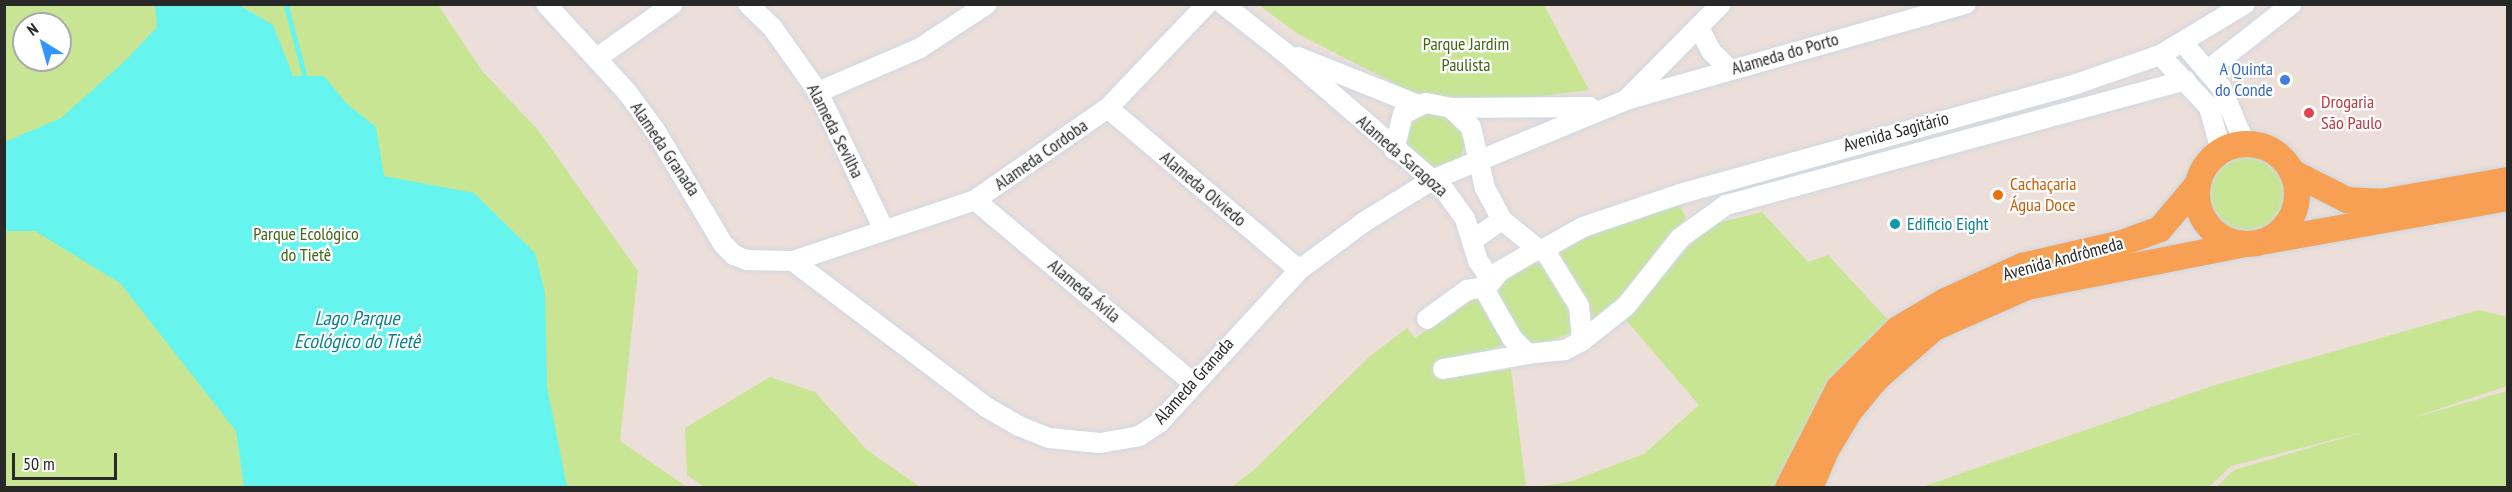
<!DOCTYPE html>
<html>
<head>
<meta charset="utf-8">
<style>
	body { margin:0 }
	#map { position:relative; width:2512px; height:492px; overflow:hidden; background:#ecded9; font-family:"PT Sans Narrow",sans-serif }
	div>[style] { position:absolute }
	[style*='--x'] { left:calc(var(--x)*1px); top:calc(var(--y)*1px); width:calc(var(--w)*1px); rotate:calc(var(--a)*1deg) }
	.green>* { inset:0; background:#c7e592 }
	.round { border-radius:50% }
	.water>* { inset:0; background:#66f4ef }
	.stream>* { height:4.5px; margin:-2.25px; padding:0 2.25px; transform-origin:2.25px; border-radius:2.25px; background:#66f4ef }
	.roads { filter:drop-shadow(0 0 2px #ced8e2) drop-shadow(0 0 2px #ced8e2) }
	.minor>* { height:20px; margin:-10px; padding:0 10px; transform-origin:10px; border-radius:10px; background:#fff }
	.major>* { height:26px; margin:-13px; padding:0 13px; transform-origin:13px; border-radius:13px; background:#f7a053 }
	.major>.ring { margin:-13px; padding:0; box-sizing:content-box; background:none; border:26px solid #f7a053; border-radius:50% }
	.dots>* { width:16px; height:16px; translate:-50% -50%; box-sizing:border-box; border:3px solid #fff; border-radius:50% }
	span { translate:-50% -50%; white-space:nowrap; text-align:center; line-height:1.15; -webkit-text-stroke:4.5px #fff; paint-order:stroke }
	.park-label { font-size:18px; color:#3f6816 }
	.street-label { font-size:18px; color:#282828 }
	.shop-label { font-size:18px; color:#366cbe }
	.right { translate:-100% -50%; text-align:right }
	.health-label { font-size:18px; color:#be3a42 }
	.left { translate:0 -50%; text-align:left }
	.food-label { font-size:18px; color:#c56008 }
	.culture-label { font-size:18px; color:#0d838f }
	.water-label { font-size:20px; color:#088389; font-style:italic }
	.frame { position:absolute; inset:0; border:6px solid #282828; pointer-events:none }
	.north { position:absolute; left:12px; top:12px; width:60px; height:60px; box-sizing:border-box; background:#fff; border:2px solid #a9a9a9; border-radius:50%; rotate:323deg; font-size:16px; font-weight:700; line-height:24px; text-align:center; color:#282828 }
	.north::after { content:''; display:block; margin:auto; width:21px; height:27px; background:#3396ff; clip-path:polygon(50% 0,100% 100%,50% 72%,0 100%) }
	.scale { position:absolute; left:12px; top:453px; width:105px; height:27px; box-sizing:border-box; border:3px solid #282828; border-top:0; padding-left:8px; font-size:18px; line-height:21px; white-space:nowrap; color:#282828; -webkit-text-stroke:4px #fff; paint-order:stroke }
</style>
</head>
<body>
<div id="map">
	<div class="green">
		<i style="clip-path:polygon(evenodd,4px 5px,438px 5px,483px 72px,538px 130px,638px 271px,620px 441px,687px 487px,5px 487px,4px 5px,24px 24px,60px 24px,60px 60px,24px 60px,24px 24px)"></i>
		<i style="clip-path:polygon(1259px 5px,1544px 5px,1589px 90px,1459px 107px,1421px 97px,1298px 34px)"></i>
		<i class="round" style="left:1407px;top:111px;width:58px;height:58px"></i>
		<i class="round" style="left:2204px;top:150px;width:86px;height:86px"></i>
		<i style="clip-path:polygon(1678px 201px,1686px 218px,1620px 298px,1595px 320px,1549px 249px)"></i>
		<i style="clip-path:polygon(1762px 212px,1808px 262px,1828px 255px,1889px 321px,1780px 487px,1526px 488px,1569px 482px,1644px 454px,1699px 405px,1626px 320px,1701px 232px,1718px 223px)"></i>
		<i style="clip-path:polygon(1534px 263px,1544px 265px,1571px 303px,1571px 332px,1533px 350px,1526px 346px,1495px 295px,1501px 283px)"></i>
		<i style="clip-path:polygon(1478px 296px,1508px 342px,1480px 355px,1451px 377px,1511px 369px,1526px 487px,1230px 488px,1255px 469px,1370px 356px,1407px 328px,1415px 338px)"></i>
		<i style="clip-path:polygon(2479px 310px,2507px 317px,2507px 386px,2409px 419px,2507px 391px,2507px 487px,2216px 487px,2234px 470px,2367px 431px,2231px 466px,2209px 487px,1922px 487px,2212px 386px)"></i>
		<i style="clip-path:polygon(770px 377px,815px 392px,867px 450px,920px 487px,704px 487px,687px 475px,685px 428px)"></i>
	</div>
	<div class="water">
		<i style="clip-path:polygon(155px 5px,239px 5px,273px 25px,293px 76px,324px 76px,347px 104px,376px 127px,384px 176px,474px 193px,535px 253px,545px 293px,547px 387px,567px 487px,244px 487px,236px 431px,120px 283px,35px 231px,5px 231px,5px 142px,61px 118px,125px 61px,157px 27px)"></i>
	</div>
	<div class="stream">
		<i style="--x:286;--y:4;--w:79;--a:75.3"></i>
	</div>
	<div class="roads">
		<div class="minor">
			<i style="--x:546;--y:4;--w:120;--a:47.4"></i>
			<i style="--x:627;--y:92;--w:47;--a:53.6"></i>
			<i style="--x:655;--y:130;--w:133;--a:59.2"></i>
			<i style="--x:723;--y:244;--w:16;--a:45"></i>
			<i style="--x:734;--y:255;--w:14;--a:21"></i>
			<i style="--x:747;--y:260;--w:46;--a:1.2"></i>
			<i style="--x:793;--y:261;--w:242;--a:37.1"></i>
			<i style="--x:986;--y:407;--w:38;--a:30"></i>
			<i style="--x:1019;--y:426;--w:32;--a:22"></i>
			<i style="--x:1049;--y:438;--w:51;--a:5.6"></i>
			<i style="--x:1100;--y:443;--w:40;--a:-10"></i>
			<i style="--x:1139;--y:436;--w:24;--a:-33"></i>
			<i style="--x:1159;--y:423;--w:207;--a:-47.5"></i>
			<i style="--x:1299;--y:270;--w:81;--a:-36.4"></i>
			<i style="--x:1364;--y:222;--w:80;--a:-31.7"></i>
			<i style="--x:1432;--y:180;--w:210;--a:-22.4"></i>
			<i style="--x:1626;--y:100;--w:353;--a:-15.8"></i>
			<i style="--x:748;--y:4;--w:33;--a:44"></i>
			<i style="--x:772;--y:27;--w:80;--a:54.7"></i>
			<i style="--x:818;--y:92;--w:153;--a:64.4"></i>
			<i style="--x:1223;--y:4;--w:78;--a:38.2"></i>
			<i style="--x:1284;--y:52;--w:213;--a:40.8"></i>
			<i style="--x:1445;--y:191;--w:34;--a:54"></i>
			<i style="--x:1465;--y:219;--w:44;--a:72.8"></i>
			<i style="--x:1478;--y:261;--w:22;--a:54"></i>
			<i style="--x:1699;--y:28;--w:26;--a:62"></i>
			<i style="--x:1711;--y:51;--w:27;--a:45"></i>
			<i style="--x:2184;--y:44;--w:57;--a:49.3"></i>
			<i style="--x:2221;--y:87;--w:62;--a:67.2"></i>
			<i style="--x:2160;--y:55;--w:71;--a:46.7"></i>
			<i style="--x:2209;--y:107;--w:46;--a:74.7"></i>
			<i style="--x:1298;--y:57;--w:129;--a:21.8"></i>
			<i style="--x:597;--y:58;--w:93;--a:-35.4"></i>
			<i style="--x:2209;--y:69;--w:105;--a:-38.1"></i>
			<i style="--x:818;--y:92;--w:111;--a:-23.3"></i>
			<i style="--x:920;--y:48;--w:80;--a:-33.3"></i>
			<i style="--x:1628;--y:98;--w:132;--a:-45.3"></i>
			<i style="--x:1108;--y:108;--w:250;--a:40.3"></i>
			<i style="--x:1451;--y:108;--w:139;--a:-0.4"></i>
			<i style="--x:1394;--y:150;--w:37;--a:-76"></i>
			<i style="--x:1403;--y:114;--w:25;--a:-26"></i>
			<i style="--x:1426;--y:103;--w:25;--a:11"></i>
			<i style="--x:1451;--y:108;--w:28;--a:44"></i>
			<i style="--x:1471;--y:127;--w:63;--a:77.1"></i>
			<i style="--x:1485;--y:188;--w:36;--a:62"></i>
			<i style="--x:1502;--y:220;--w:46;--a:38.9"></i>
			<i style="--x:975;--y:200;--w:285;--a:40"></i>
			<i style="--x:1473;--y:240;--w:35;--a:-35"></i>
			<i style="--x:1538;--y:249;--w:10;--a:29"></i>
			<i style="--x:1547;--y:254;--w:61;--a:58.4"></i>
			<i style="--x:1579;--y:306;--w:35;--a:85"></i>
			<i style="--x:1582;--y:341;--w:19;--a:152"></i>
			<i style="--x:1565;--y:350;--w:37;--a:174"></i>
			<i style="--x:1528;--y:354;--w:23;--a:-135"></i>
			<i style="--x:1512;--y:338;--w:51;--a:-119.6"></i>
			<i style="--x:1487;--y:294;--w:7;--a:-90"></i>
			<i style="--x:1487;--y:287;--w:21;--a:-51"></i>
			<i style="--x:1500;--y:271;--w:44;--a:-30.1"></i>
			<i style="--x:1542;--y:250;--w:47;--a:-29.3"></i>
			<i style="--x:1583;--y:227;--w:102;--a:-18.8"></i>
			<i style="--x:1680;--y:194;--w:411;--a:-15.5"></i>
			<i style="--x:2076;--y:84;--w:89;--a:-19"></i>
			<i style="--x:2160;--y:55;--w:99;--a:-31"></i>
			<i style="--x:793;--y:261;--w:192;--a:-18.5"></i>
			<i style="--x:975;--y:200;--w:162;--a:-34.7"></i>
			<i style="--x:1108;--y:108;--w:144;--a:-46.4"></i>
			<i style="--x:1427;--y:319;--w:49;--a:-35.9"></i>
			<i style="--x:1467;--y:290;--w:20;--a:-9"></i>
			<i style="--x:1582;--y:341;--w:56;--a:-38.5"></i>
			<i style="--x:1626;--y:306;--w:87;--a:-51.5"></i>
			<i style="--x:1680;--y:238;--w:57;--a:-35.7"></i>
			<i style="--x:1726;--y:205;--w:476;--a:-15.2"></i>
			<i style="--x:1443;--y:369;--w:86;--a:-10"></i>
		</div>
		<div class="major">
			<i class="ring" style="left:2197px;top:144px;width:74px;height:74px"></i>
			<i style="--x:2292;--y:172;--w:62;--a:27"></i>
			<i style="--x:2347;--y:200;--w:34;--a:3"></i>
			<i style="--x:2381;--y:202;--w:129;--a:-9.8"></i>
			<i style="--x:2267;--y:241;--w:245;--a:-10.1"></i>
			<i style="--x:1788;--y:488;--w:112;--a:-63"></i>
			<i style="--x:1839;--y:388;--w:83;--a:-45"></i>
			<i style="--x:1898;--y:329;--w:55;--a:-30.8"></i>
			<i style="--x:1945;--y:301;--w:85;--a:-24.4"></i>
			<i style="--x:2022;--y:266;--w:103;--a:-13"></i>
			<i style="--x:2122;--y:243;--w:40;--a:-20.2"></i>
			<i style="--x:2160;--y:229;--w:59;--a:-49.8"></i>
			<i style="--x:1810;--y:488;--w:39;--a:-67"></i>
			<i style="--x:1825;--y:452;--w:47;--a:-59"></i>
			<i style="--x:1849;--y:412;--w:43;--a:-50.7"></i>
			<i style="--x:1876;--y:379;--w:77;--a:-41.3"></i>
			<i style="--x:1934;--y:328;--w:102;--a:-23.8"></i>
			<i style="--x:2027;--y:287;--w:219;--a:-11.1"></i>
		</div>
	</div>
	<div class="dots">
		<i style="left:2285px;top:80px;background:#3f7fe0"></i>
		<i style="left:2309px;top:113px;background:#e0444e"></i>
		<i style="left:1998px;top:195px;background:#e8710a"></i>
		<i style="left:1895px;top:224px;background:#0f9aa8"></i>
	</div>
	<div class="park-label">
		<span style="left:1466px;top:55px">Parque Jardim<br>Paulista</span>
		<span style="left:306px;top:245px">Parque Ecológico<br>do Tietê</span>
	</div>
	<div class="street-label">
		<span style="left:1785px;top:54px;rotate:-16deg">Alameda do Porto</span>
		<span style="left:835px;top:131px;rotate:63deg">Alameda Sevilha</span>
		<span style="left:1896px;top:132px;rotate:-15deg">Avenida Sagitário</span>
		<span style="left:665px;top:149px;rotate:56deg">Alameda Granada</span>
		<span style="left:1041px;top:155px;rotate:-35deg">Alameda Cordoba</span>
		<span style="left:1402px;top:156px;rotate:41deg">Alameda Saragoza</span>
		<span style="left:1203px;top:189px;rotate:40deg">Alameda Olviedo</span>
		<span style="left:2063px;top:259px;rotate:-15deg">Avenida Andrômeda</span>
		<span style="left:1084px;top:291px;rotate:40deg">Alameda Ávila</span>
		<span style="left:1194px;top:381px;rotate:-48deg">Alameda Granada</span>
	</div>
	<div class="shop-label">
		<span class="right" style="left:2273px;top:80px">A Quinta<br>do Conde</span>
	</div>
	<div class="health-label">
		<span class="left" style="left:2321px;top:113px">Drogaria<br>São Paulo</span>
	</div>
	<div class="food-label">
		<span class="left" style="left:2010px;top:195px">Cachaçaria<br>Água Doce</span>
	</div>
	<div class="culture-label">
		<span class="left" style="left:1907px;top:224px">Edificio Eight</span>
	</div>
	<div class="water-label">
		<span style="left:357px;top:330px">Lago Parque<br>Ecológico do Tietê</span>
	</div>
	<div class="frame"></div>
	<div class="north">N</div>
	<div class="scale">50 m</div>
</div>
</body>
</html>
